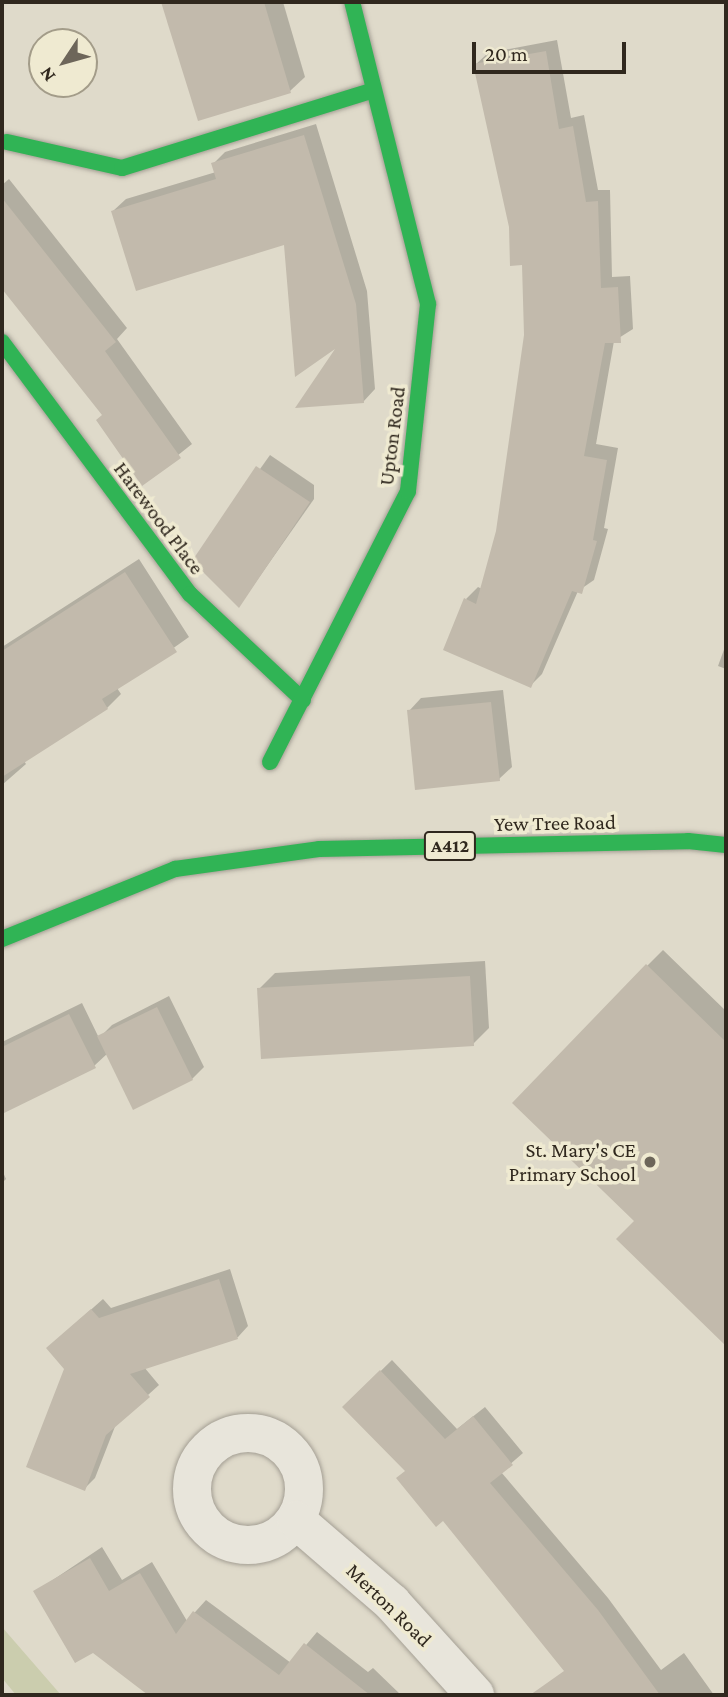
<!DOCTYPE html>
<html>
<head>
<meta charset="utf-8">
<style>
	body { margin:0 }
	#map { position:relative; width:728px; height:1697px; overflow:hidden; background:#dfdaca; font-family:"Crimson Pro",serif }
	div>[style] { position:absolute }
	[style*='--x'] { left:calc(var(--x)*1px); top:calc(var(--y)*1px); width:calc(var(--w)*1px); rotate:calc(var(--a)*1deg) }
	.green>* { inset:0; background:#cbcdae }
	.shadow>* { inset:0; background:#0003 }
	.building>* { inset:0; background:#c2baac }
	.roads { filter:drop-shadow(0 0 2px #a49f94) drop-shadow(0 0 2px #a49f94) }
	.street>* { height:38px; margin:-19px; padding:0 19px; transform-origin:19px; border-radius:19px; background:#e8e5db }
	.street>.ring { margin:-19px; padding:0; box-sizing:content-box; background:none; border:38px solid #e8e5db; border-radius:50% }
	.fast>* { height:16px; margin:-8px; padding:0 8px; transform-origin:8px; border-radius:8px; background:#30b455 }
	.dots>* { width:19px; height:19px; translate:-50% -50%; box-sizing:border-box; border:4px solid #efead1; border-radius:50% }
	span { translate:-50% -50%; white-space:nowrap; text-align:center; line-height:1.15; -webkit-text-stroke:7px #efead1; paint-order:stroke }
	.shield-label span { padding:2px 5px; background:#efead1; border:2px solid; border-radius:5px; -webkit-text-stroke-width:0 }
	.shield-label { font-size:19px; color:#30281e; font-weight:700 }
	.street-label { font-size:21px; color:#30281e }
	.poi-label { font-size:21px; color:#30281e }
	.right { translate:-100% -50%; text-align:right }
	.frame { position:absolute; inset:0; border:4px solid #30281e; pointer-events:none }
	.north { position:absolute; left:28px; top:28px; width:70px; height:70px; box-sizing:border-box; background:#efead1; border:2px solid #a39c89; border-radius:50%; rotate:234deg; font-size:19px; font-weight:700; line-height:28px; text-align:center; color:#30281e }
	.north::after { content:''; display:block; margin:auto; width:24px; height:32px; background:#6d665a; clip-path:polygon(50% 0,100% 100%,50% 72%,0 100%) }
	.scale { position:absolute; left:472px; top:42px; width:154px; height:32px; box-sizing:border-box; border:4px solid #30281e; border-top:0; padding-left:9px; font-size:21px; line-height:24px; white-space:nowrap; color:#30281e; -webkit-text-stroke:5px #efead1; paint-order:stroke }
</style>
</head>
<body>
<div id="map">
	<div class="green">
		<i style="clip-path:polygon(2px 1627px,61px 1695px,16px 1695px,2px 1678px)"></i>
	</div>
	<div class="shadow">
		<i style="clip-path:polygon(164px 2px,283px 2px,305px 77px,290px 91px,200px 119px)"></i>
		<i style="clip-path:polygon(557px 40px,571px 118px,584px 115px,598px 190px,610px 190px,612px 277px,630px 276px,633px 329px,614px 341px,596px 444px,618px 448px,604px 528px,608px 529px,594px 580px,578px 591px,542px 674px,530px 686px,466px 599px,478px 587px,482px 589px,498px 531px,526px 336px,523px 264px,511px 227px,475px 65px,488px 53px)"></i>
		<i style="clip-path:polygon(316px 124px,367px 291px,375px 389px,363px 402px,341px 343px,286px 243px,113px 211px,126px 199px,216px 172px,213px 164px,225px 152px)"></i>
		<i style="clip-path:polygon(9px 179px,127px 328px,117px 339px,192px 444px,143px 483px,104px 414px,2px 286px,2px 185px)"></i>
		<i style="clip-path:polygon(270px 455px,314px 485px,314px 499px,239px 606px,195px 560px)"></i>
		<i style="clip-path:polygon(139px 559px,189px 637px,117px 688px,121px 694px,107px 708px,24px 761px,26px 764px,2px 785px,2px 647px)"></i>
		<i style="clip-path:polygon(726px 644px,726px 669px,718px 666px)"></i>
		<i style="clip-path:polygon(503px 690px,512px 767px,499px 779px,409px 711px,421px 698px)"></i>
		<i style="clip-path:polygon(663px 950px,726px 1011px,726px 1343px,619px 1239px,637px 1221px,647px 966px)"></i>
		<i style="clip-path:polygon(485px 961px,489px 1028px,473px 1044px,259px 989px,275px 973px)"></i>
		<i style="clip-path:polygon(169px 996px,204px 1067px,192px 1079px,108px 1053px,94px 1066px,2px 1112px,2px 1042px,82px 1003px,99px 1038px,112px 1025px)"></i>
		<i style="clip-path:polygon(2px 1170px,6px 1179px,2px 1183px)"></i>
		<i style="clip-path:polygon(230px 1269px,248px 1326px,238px 1337px,144px 1367px,159px 1385px,116px 1424px,95px 1478px,84px 1489px,59px 1338px,103px 1299px,111px 1308px)"></i>
		<i style="clip-path:polygon(392px 1360px,457px 1429px,485px 1407px,523px 1453px,501px 1472px,608px 1598px,661px 1670px,684px 1653px,714px 1695px,576px 1695px,561px 1675px,565px 1671px,406px 1471px,344px 1407px)"></i>
		<i style="clip-path:polygon(102px 1547px,122px 1580px,152px 1562px,187px 1621px,206px 1600px,291px 1663px,317px 1632px,368px 1672px,373px 1668px,401px 1695px,235px 1695px,226px 1688px,221px 1695px,151px 1695px,93px 1651px,35px 1592px)"></i>
	</div>
	<div class="building">
		<i style="clip-path:polygon(161px 2px,264px 2px,291px 93px,198px 121px)"></i>
		<i style="clip-path:polygon(546px 51px,559px 129px,573px 126px,586px 202px,598px 201px,601px 288px,618px 287px,621px 343px,605px 343px,584px 456px,607px 460px,593px 540px,597px 541px,582px 594px,572px 591px,531px 688px,443px 650px,464px 598px,476px 604px,496px 531px,524px 335px,522px 265px,510px 266px,509px 227px,473px 64px)"></i>
		<i style="clip-path:polygon(304px 135px,356px 304px,364px 403px,295px 408px,335px 349px,295px 377px,284px 245px,136px 291px,111px 211px,216px 179px,211px 163px)"></i>
		<i style="clip-path:polygon(2px 198px,116px 342px,105px 351px,181px 458px,142px 486px,96px 420px,102px 415px,2px 289px)"></i>
		<i style="clip-path:polygon(256px 466px,310px 502px,239px 608px,192px 561px)"></i>
		<i style="clip-path:polygon(125px 572px,177px 652px,102px 699px,108px 709px,2px 777px,2px 651px)"></i>
		<i style="clip-path:polygon(491px 702px,500px 781px,415px 790px,407px 710px)"></i>
		<i style="clip-path:polygon(646px 964px,726px 1042px,726px 1346px,616px 1239px,634px 1221px,512px 1103px)"></i>
		<i style="clip-path:polygon(470px 976px,474px 1046px,261px 1059px,257px 988px)"></i>
		<i style="clip-path:polygon(157px 1007px,193px 1080px,133px 1110px,97px 1036px)"></i>
		<i style="clip-path:polygon(69px 1014px,96px 1068px,2px 1114px,2px 1047px)"></i>
		<i style="clip-path:polygon(219px 1279px,238px 1339px,130px 1374px,150px 1397px,106px 1435px,85px 1491px,26px 1467px,64px 1369px,46px 1348px,91px 1309px,99px 1318px)"></i>
		<i style="clip-path:polygon(380px 1370px,445px 1439px,473px 1416px,513px 1465px,490px 1483px,598px 1610px,660px 1695px,530px 1695px,564px 1671px,443px 1521px,436px 1527px,396px 1478px,405px 1471px,342px 1407px)"></i>
		<i style="clip-path:polygon(90px 1558px,109px 1591px,140px 1573px,176px 1634px,193px 1611px,279px 1675px,304px 1643px,370px 1695px,148px 1695px,93px 1653px,75px 1663px,33px 1591px)"></i>
	</div>
	<div class="roads">
		<div class="street">
			<i class="ring" style="left:192px;top:1433px;width:74px;height:74px"></i>
			<i style="--x:296;--y:1520;--w:127;--a:40.8"></i>
			<i style="--x:392;--y:1603;--w:124;--a:47.9"></i>
		</div>
		<div class="fast">
			<i style="--x:7;--y:142;--w:118;--a:12.7"></i>
			<i style="--x:122;--y:168;--w:261;--a:-17.2"></i>
			<i style="--x:2;--y:342;--w:314;--a:53.3"></i>
			<i style="--x:190;--y:594;--w:155;--a:43.2"></i>
			<i style="--x:270;--y:762;--w:304;--a:-63"></i>
			<i style="--x:408;--y:491;--w:188;--a:-83.9"></i>
			<i style="--x:428;--y:304;--w:311;--a:-104.1"></i>
			<i style="--x:2;--y:939;--w:187;--a:-22"></i>
			<i style="--x:175;--y:869;--w:145;--a:-7.9"></i>
			<i style="--x:319;--y:849;--w:369;--a:-1.2"></i>
			<i style="--x:688;--y:841;--w:38;--a:6"></i>
		</div>
	</div>
	<div class="dots">
		<i style="left:650px;top:1162px;background:#6d665a"></i>
	</div>
	<div class="shield-label">
		<span style="left:450px;top:846px">A412</span>
	</div>
	<div class="street-label">
		<span style="left:392px;top:436px;rotate:-83deg">Upton Road</span>
		<span style="left:159px;top:518px;rotate:53deg">Harewood Place</span>
		<span style="left:555px;top:823px;rotate:-1deg">Yew Tree Road</span>
		<span style="left:389px;top:1605px;rotate:44deg">Merton Road</span>
	</div>
	<div class="poi-label">
		<span class="right" style="left:636px;top:1162px">St. Mary's CE<br>Primary School</span>
	</div>
	<div class="frame"></div>
	<div class="north">N</div>
	<div class="scale">20 m</div>
</div>
</body>
</html>
